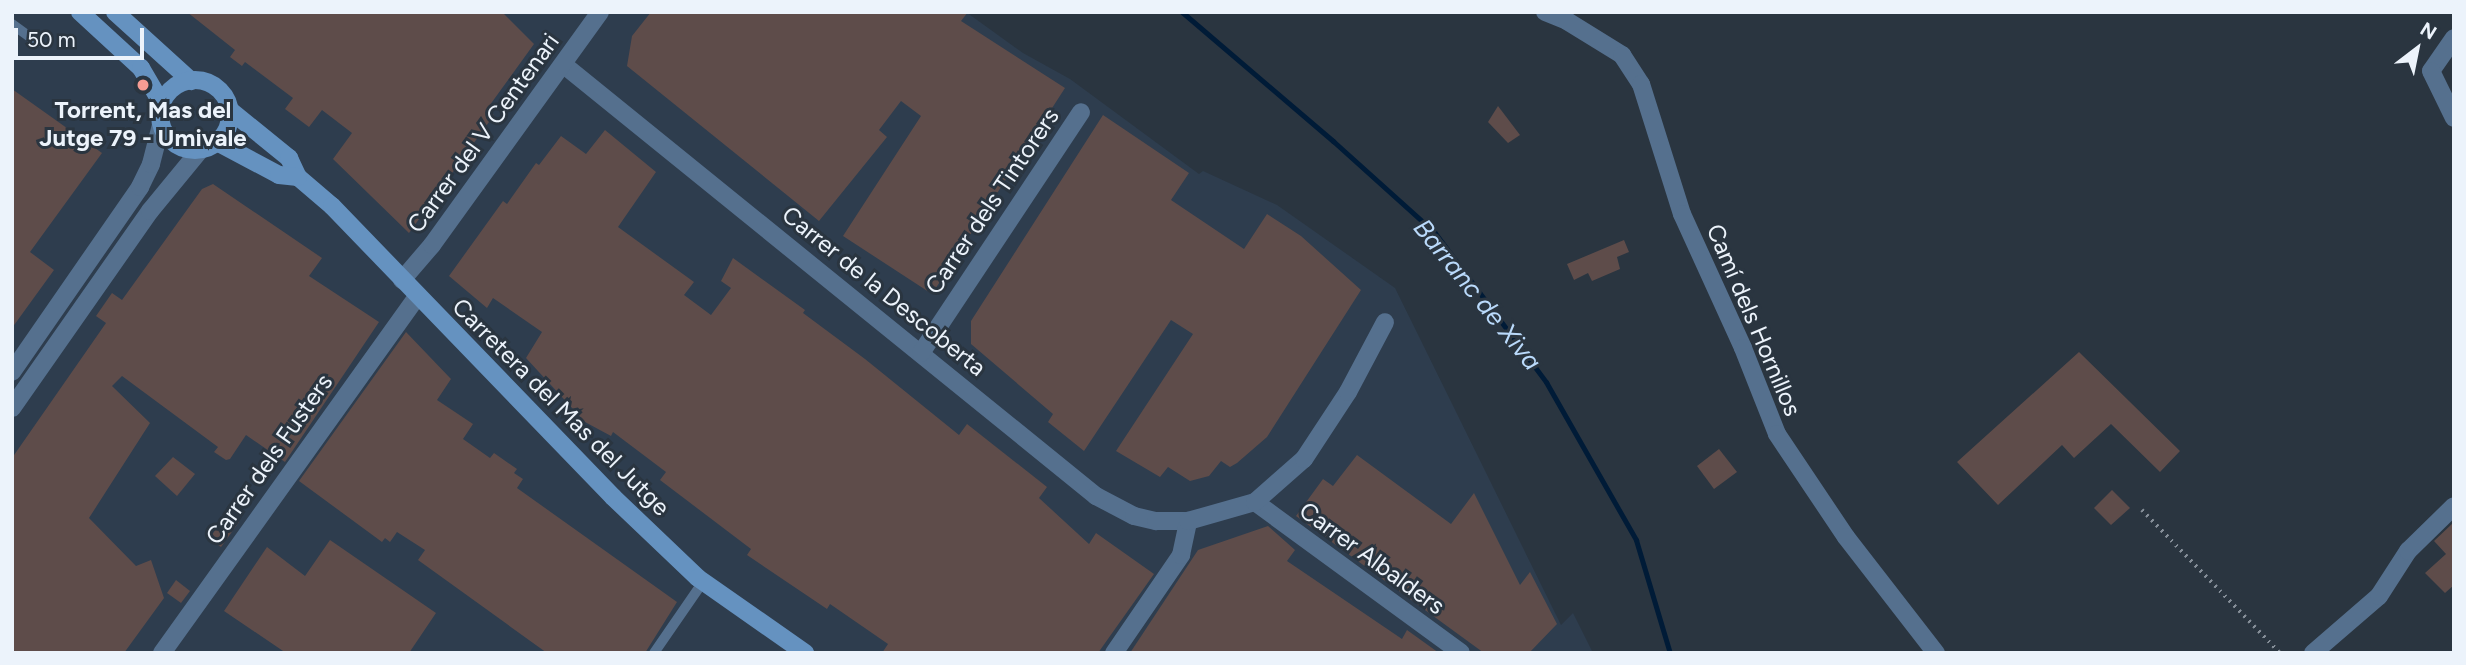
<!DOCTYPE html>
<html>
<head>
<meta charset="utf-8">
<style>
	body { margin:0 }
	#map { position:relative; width:2466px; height:665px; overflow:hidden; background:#2a3540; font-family:Figtree,sans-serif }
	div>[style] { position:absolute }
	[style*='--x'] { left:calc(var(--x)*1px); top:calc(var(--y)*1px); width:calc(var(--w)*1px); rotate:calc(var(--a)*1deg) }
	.built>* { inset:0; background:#2e3d4e }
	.stream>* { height:5px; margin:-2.5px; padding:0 2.5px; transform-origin:2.5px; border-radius:2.5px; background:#001b37 }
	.building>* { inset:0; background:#5e4c4a }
	.path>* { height:3.5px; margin-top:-1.75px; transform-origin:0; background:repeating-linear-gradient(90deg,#858e98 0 2px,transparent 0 7px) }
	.lane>* { height:10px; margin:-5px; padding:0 5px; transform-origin:5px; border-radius:5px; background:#55708e }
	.street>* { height:18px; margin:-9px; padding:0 9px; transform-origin:9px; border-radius:9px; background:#55708e }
	.secondary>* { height:18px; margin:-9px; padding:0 9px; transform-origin:9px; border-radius:9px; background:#6592c0 }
	.secondary>.ring { margin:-9px; padding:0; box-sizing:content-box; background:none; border:18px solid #6592c0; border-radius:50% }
	.dots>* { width:19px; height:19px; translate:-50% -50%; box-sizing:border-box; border:4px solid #2a3540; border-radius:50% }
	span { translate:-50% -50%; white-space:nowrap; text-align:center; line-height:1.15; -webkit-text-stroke:6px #2a3540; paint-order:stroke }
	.poi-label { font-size:24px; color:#ecf3fb; font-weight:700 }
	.street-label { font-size:24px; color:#ecf3fb }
	.water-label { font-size:26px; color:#badafb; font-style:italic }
	.frame { position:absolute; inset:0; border:14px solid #ecf3fb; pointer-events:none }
	.north { position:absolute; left:2382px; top:14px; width:70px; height:70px; -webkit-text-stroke:5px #2a3540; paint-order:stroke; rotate:32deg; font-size:19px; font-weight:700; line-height:28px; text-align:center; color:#ecf3fb }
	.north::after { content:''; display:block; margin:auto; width:24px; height:32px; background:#ecf3fb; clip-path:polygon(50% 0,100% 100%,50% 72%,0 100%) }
	.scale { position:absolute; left:14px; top:28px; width:130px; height:32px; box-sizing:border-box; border:4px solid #ecf3fb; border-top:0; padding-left:9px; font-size:21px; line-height:24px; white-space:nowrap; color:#ecf3fb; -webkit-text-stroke:5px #2a3540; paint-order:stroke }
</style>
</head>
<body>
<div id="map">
	<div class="built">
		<i style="clip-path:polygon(12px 12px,966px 12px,1023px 53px,1070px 79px,1199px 174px,1203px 171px,1277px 205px,1395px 288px,1561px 625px,1573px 613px,1593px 653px,12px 653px)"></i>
	</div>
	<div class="stream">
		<i style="--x:1182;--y:12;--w:199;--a:40.5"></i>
		<i style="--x:1333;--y:141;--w:137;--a:42"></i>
		<i style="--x:1435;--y:233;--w:186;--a:53.3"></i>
		<i style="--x:1546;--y:382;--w:182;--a:60.3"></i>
		<i style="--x:1636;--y:540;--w:118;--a:73.3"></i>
	</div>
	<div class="building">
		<i style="clip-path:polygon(187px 12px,502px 12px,534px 44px,487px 109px,494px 115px,409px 233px,333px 159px,352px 133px,322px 110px,309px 127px,285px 109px,293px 98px,245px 62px,242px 66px,230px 57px,235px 50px)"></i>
		<i style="clip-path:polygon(651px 12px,968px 12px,961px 21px,1065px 88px,932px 294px,843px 236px,921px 116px,901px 101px,879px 130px,887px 137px,819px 221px,627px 66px,632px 36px)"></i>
		<i style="clip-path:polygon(12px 89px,102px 153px,30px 252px,54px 270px,12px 328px)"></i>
		<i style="clip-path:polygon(1498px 106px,1520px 135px,1508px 143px,1488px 122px)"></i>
		<i style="clip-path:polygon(1103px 115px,1189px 173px,1171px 200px,1244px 249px,1267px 214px,1301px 236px,1361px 290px,1267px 437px,1237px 463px,1230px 467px,1221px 461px,1209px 476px,1190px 481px,1168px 467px,1160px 477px,1116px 451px,1193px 334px,1171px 320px,1084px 451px,1048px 422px,1053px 414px,971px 344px,971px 321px)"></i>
		<i style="clip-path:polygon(605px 130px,656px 172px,618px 227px,694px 282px,684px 295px,711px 315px,731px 288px,721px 281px,733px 258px,805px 310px,803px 313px,865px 359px,959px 435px,967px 424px,1047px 487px,1039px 498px,1089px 544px,1096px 533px,1154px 574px,1098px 653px,882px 653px,888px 644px,830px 604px,827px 609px,747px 555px,751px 549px,660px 480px,666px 472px,613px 432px,611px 436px,585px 422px,526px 358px,542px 332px,493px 298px,487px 308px,449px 276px,503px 201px,507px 204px,536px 163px,539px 165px,561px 136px,586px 154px)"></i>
		<i style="clip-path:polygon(213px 184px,322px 258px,309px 276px,379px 322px,285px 462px,246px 435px,230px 459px,226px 460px,214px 452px,218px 447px,122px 376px,112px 386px,150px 423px,89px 518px,136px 566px,151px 560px,164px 598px,124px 653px,12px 653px,12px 458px,106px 323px,96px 316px,112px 293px,122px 300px,202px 189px)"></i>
		<i style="clip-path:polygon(1624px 240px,1629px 252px,1617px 257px,1620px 269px,1592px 281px,1588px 273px,1574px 280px,1567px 264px)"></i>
		<i style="clip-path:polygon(406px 332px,451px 379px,437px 400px,473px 424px,463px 439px,490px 458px,494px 453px,517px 469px,514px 473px,523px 479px,517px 488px,677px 602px,645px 653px,547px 653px,418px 560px,425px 550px,397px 532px,390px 542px,385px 538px,382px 542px,299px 481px)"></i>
		<i style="clip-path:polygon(2079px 352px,2180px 451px,2160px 472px,2111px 424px,2074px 458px,2062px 445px,1998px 505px,1957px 462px)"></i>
		<i style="clip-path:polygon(1719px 449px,1737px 472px,1714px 489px,1697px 466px)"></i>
		<i style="clip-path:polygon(1357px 455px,1451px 524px,1474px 493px,1520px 585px,1530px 572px,1557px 624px,1529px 653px,1484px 653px,1296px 516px,1323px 479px,1333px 486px)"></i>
		<i style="clip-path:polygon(173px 457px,195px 474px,177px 496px,155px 476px)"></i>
		<i style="clip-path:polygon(2112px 490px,2130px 508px,2111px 525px,2094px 508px)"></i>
		<i style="clip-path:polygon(227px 513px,239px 522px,221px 547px,209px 539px)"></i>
		<i style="clip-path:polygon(2454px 522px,2454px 585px,2445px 593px,2425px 573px,2446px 554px,2434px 541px)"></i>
		<i style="clip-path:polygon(1268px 526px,1295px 550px,1287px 561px,1402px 639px,1407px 630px,1439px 653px,1130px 653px,1198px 550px)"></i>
		<i style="clip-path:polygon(330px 540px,436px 613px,409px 653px,286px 653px,224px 611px,267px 547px,305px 576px)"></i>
		<i style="clip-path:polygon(176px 580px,190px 591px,181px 603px,167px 593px)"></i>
	</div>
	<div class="path">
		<i style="--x:2142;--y:510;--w:199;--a:46"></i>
	</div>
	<div class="lane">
		<i style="--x:12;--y:24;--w:31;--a:36"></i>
		<i style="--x:654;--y:653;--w:86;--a:-55.4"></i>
	</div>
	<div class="street">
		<i style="--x:1545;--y:12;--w:24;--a:22"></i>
		<i style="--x:1567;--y:21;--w:65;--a:31.7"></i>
		<i style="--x:1622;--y:55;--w:35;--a:57"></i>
		<i style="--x:1641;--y:84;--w:136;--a:72.5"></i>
		<i style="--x:1682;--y:214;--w:147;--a:65.5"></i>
		<i style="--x:1743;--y:348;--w:92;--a:68.4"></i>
		<i style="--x:1777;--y:434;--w:124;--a:56.2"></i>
		<i style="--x:1846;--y:537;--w:147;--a:52.2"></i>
		<i style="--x:2454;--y:38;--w:40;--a:124.9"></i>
		<i style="--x:2431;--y:71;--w:52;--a:63.9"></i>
		<i style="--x:564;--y:65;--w:685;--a:39.01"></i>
		<i style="--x:1096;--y:496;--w:43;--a:27.8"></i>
		<i style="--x:1134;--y:516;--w:23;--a:13"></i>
		<i style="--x:1156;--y:521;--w:32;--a:0"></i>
		<i style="--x:402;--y:280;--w:46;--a:-49.4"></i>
		<i style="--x:432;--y:245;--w:287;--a:-54.2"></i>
		<i style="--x:921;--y:353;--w:289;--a:-56.4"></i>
		<i style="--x:12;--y:372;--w:225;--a:-55.3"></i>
		<i style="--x:140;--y:187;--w:25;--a:-64"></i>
		<i style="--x:151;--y:164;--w:40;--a:-75.6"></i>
		<i style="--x:12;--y:408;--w:241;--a:-55"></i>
		<i style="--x:150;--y:211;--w:80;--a:-50.6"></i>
		<i style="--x:1255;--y:502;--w:255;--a:36.2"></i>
		<i style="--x:162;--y:653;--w:439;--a:-54.4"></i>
		<i style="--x:1114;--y:653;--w:119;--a:-55.6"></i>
		<i style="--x:1181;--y:555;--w:35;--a:-78"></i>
		<i style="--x:1188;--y:521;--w:70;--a:-15.8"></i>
		<i style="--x:1255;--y:502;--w:65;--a:-41.3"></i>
		<i style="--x:1304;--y:459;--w:80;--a:-56.7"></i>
		<i style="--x:1348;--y:392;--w:79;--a:-62.1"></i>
		<i style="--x:2313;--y:653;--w:87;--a:-40.8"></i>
		<i style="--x:2379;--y:596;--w:54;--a:-57.2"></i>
		<i style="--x:2408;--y:551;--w:64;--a:-44.4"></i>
	</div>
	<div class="secondary">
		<i style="--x:80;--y:12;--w:83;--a:42.6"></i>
		<i style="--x:141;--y:68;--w:42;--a:59.7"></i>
		<i style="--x:115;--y:12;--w:103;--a:42.2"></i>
		<i class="ring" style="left:160px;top:80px;width:52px;height:52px"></i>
		<i style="--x:231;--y:111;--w:75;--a:39"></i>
		<i style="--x:289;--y:158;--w:21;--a:65"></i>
		<i style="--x:298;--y:177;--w:45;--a:40.5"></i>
		<i style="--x:332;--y:206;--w:405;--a:46"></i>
		<i style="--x:613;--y:497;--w:117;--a:43.6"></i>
		<i style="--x:698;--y:578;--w:131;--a:35"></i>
		<i style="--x:217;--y:142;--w:70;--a:28"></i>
		<i style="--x:279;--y:175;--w:19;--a:6"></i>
	</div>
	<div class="dots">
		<i style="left:143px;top:85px;background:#f59c94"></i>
	</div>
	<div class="poi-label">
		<span style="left:143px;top:124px">Torrent, Mas del<br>Jutge 79 - Umivale</span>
	</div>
	<div class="street-label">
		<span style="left:483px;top:133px;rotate:-54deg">Carrer del V Centenari</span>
		<span style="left:992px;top:201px;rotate:-56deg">Carrer dels Tintorers</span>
		<span style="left:884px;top:291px;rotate:39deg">Carrer de la Descoberta</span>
		<span style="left:1754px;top:320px;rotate:67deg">Camí dels Hornillos</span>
		<span style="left:561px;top:407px;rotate:45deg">Carretera del Mas del Jutge</span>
		<span style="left:269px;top:459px;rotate:-55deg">Carrer dels Fusters</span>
		<span style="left:1372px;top:558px;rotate:36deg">Carrer Albalders</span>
	</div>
	<div class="water-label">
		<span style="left:1477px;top:295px;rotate:51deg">Barranc de Xiva</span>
	</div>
	<div class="frame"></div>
	<div class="north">N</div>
	<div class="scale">50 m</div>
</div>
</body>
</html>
